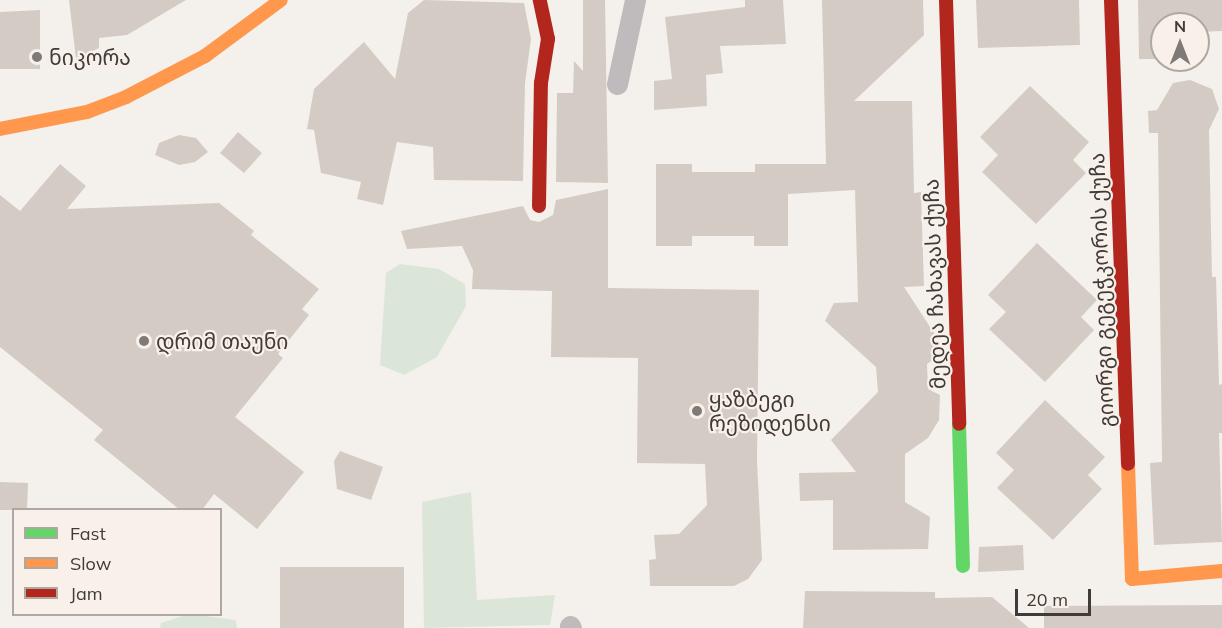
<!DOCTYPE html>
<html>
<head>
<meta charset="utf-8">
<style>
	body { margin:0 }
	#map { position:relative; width:1222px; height:628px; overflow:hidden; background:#f4f0ec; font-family:Mulish,"Noto Sans Georgian",sans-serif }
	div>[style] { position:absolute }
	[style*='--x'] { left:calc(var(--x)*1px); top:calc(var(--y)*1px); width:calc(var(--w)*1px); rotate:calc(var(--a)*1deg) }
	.green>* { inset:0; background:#dce6d8 }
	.building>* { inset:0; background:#d4ccc4 }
	.street>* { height:21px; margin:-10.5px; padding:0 10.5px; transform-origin:10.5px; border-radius:10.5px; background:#bfbabb }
	.fast>* { height:14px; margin:-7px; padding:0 7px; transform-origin:7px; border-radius:7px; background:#63d668 }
	.slow>* { height:14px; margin:-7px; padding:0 7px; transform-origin:7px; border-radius:7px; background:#ff974d }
	.jam>* { height:14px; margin:-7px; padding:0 7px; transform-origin:7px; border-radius:7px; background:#b3261e }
	.dots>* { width:16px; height:16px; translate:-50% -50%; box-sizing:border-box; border:3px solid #f8f0e9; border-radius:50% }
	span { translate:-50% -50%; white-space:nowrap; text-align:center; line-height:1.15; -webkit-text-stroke:4.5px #f8f0e9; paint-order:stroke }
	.poi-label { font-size:21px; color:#3e3b38 }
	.left { translate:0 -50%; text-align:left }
	.street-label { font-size:21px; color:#3e3b38 }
	.legend { position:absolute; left:12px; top:508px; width:210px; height:108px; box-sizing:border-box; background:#f8f0e9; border:2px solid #aea8a2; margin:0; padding:8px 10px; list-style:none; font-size:18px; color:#3e3b38 }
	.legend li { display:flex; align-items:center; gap:12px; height:30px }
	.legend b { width:30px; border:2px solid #aea8a2 }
	.north { position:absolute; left:1150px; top:12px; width:60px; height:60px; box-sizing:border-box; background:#f8f0e9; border:2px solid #aea8a2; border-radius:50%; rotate:0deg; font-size:16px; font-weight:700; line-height:24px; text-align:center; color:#3e3b38 }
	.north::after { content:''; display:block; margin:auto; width:21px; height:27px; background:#7e7a77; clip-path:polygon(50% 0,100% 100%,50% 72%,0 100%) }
	.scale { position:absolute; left:1015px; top:589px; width:76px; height:27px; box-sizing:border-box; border:3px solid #3e3b38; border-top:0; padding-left:8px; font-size:18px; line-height:21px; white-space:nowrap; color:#3e3b38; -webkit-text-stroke:4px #f8f0e9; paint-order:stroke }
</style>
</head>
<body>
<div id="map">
	<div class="green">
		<i style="clip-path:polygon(400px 264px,439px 269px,465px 284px,466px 306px,437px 357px,404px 375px,380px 365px,386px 273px)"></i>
		<i style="clip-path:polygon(471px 492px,477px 600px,555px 595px,550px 625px,424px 628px,422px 502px)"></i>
		<i style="clip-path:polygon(189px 614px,236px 620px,237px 628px,160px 628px,161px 623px)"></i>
	</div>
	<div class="building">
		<i style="clip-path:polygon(69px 0,186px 0,127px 35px,99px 38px,99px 48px,76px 59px)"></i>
		<i style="clip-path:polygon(424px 0,524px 3px,531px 39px,525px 83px,523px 181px,434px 180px,433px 147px,397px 142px,383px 205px,357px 199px,361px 182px,321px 173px,314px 130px,307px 129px,314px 89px,364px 42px,395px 79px,408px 13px)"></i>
		<i style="clip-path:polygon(583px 0,605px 0,608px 183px,556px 182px,557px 93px,573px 93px,574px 61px,583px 71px)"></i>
		<i style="clip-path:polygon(745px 0,783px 0,786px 44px,720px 46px,723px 73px,706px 75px,707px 106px,654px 110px,654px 81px,672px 79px,665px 17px,745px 7px)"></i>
		<i style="clip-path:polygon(822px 0,923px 0,924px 35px,854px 101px,912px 101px,914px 193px,921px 192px,924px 286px,904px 287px,936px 336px,937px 357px,927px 364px,928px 389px,940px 395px,939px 420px,928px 438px,905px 454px,905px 502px,930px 517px,928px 549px,833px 550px,833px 500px,800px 501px,799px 473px,856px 472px,831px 440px,878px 392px,876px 367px,825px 321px,834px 303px,858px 302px,855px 190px,788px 194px,788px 246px,754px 246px,754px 236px,692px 236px,692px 246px,656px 246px,656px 164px,692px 164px,692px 172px,755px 172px,755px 164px,826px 164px)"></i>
		<i style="clip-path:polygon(976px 0,1079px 0,1080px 45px,978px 48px)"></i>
		<i style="clip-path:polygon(1138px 0,1222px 0,1222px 31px,1198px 32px,1198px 24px,1162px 24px,1162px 59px,1139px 59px)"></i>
		<i style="clip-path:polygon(40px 10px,40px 69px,0 69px,0 12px)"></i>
		<i style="clip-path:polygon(1190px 80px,1212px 89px,1219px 109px,1209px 130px,1212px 277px,1216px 277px,1219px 385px,1222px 384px,1222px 433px,1219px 433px,1222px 542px,1154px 545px,1150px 463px,1162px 462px,1158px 133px,1149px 133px,1148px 111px,1157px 110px,1173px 83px)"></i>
		<i style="clip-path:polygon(1030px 86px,1089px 142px,1073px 160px,1086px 173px,1036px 224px,982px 172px,998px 155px,980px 137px)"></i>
		<i style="clip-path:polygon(238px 132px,262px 153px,244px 173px,220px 153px)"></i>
		<i style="clip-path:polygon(179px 135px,196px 138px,208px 152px,195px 162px,179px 165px,155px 155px,159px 143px)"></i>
		<i style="clip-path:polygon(60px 164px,86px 186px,67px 209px,219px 203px,254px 231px,251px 235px,319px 289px,302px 309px,309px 315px,278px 354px,283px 358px,235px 417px,304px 472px,257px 529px,214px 494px,202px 510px,180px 510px,94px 440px,103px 430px,0 347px,0 195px,20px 211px)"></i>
		<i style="clip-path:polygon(608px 189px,608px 288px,759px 290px,757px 461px,762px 560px,748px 579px,734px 586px,650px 586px,649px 560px,656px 559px,654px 535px,679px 534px,707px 505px,705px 464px,637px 463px,638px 358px,551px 357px,552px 291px,472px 289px,473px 270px,462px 246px,407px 249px,401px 231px,523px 206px,530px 220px,539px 222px,553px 215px,556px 200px)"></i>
		<i style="clip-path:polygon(1037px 243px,1097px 300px,1081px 317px,1094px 330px,1045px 382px,989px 329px,1006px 312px,988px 295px)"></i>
		<i style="clip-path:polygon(1045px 400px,1105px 457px,1088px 475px,1102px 489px,1053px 540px,997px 488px,1014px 470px,996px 453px)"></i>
		<i style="clip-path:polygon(340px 451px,383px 467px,371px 500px,337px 489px,334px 461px)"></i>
		<i style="clip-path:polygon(0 482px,28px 483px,27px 510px,0 510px)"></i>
		<i style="clip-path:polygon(1023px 545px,1024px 570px,978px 572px,979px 547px)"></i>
		<i style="clip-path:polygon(280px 567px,404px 567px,404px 628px,280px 628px)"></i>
		<i style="clip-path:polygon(805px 591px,935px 592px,935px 598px,992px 597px,1029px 628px,803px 628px)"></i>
		<i style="clip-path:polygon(1222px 605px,1222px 628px,1044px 628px,1044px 606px)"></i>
	</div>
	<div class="street">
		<i style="--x:617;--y:84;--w:86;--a:-77.9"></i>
		<i style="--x:570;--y:626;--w:2;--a:63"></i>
	</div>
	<div class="fast">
		<i style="--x:959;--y:424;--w:142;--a:88.4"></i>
	</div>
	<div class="slow">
		<i style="--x:0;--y:129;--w:89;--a:-11.1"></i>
		<i style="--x:87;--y:112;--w:42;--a:-21"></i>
		<i style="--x:126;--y:97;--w:89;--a:-27.4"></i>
		<i style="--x:205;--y:56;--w:94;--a:-36.4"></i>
		<i style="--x:1128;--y:464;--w:115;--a:88"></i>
		<i style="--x:1132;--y:579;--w:90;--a:-5.1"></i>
	</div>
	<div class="jam">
		<i style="--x:946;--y:0;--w:424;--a:88.2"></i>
		<i style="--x:1111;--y:0;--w:464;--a:87.9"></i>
		<i style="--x:539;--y:206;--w:123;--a:-89.1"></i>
		<i style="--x:541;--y:83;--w:45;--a:-81"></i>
		<i style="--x:548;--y:39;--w:40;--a:-102"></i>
	</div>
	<div class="dots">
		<i style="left:37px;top:57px;background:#7e7a77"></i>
		<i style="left:144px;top:341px;background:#7e7a77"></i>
		<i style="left:697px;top:411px;background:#7e7a77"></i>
	</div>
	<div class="poi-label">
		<span class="left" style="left:49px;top:57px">ნიკორა</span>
		<span class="left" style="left:156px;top:341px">დრიმ თაუნი</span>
		<span class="left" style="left:709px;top:411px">ყაზბეგი<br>რეზიდენსი</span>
	</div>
	<div class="street-label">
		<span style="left:934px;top:284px;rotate:-92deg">მედეა ჩახავას ქუჩა</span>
		<span style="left:1101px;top:290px;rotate:-92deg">გიორგი გეგეჭკორის ქუჩა</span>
	</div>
	<ul class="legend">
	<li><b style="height:8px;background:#63d668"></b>Fast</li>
	<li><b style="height:8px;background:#ff974d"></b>Slow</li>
	<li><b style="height:8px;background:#b3261e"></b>Jam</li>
	</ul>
	<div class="north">N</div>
	<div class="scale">20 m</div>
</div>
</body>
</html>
